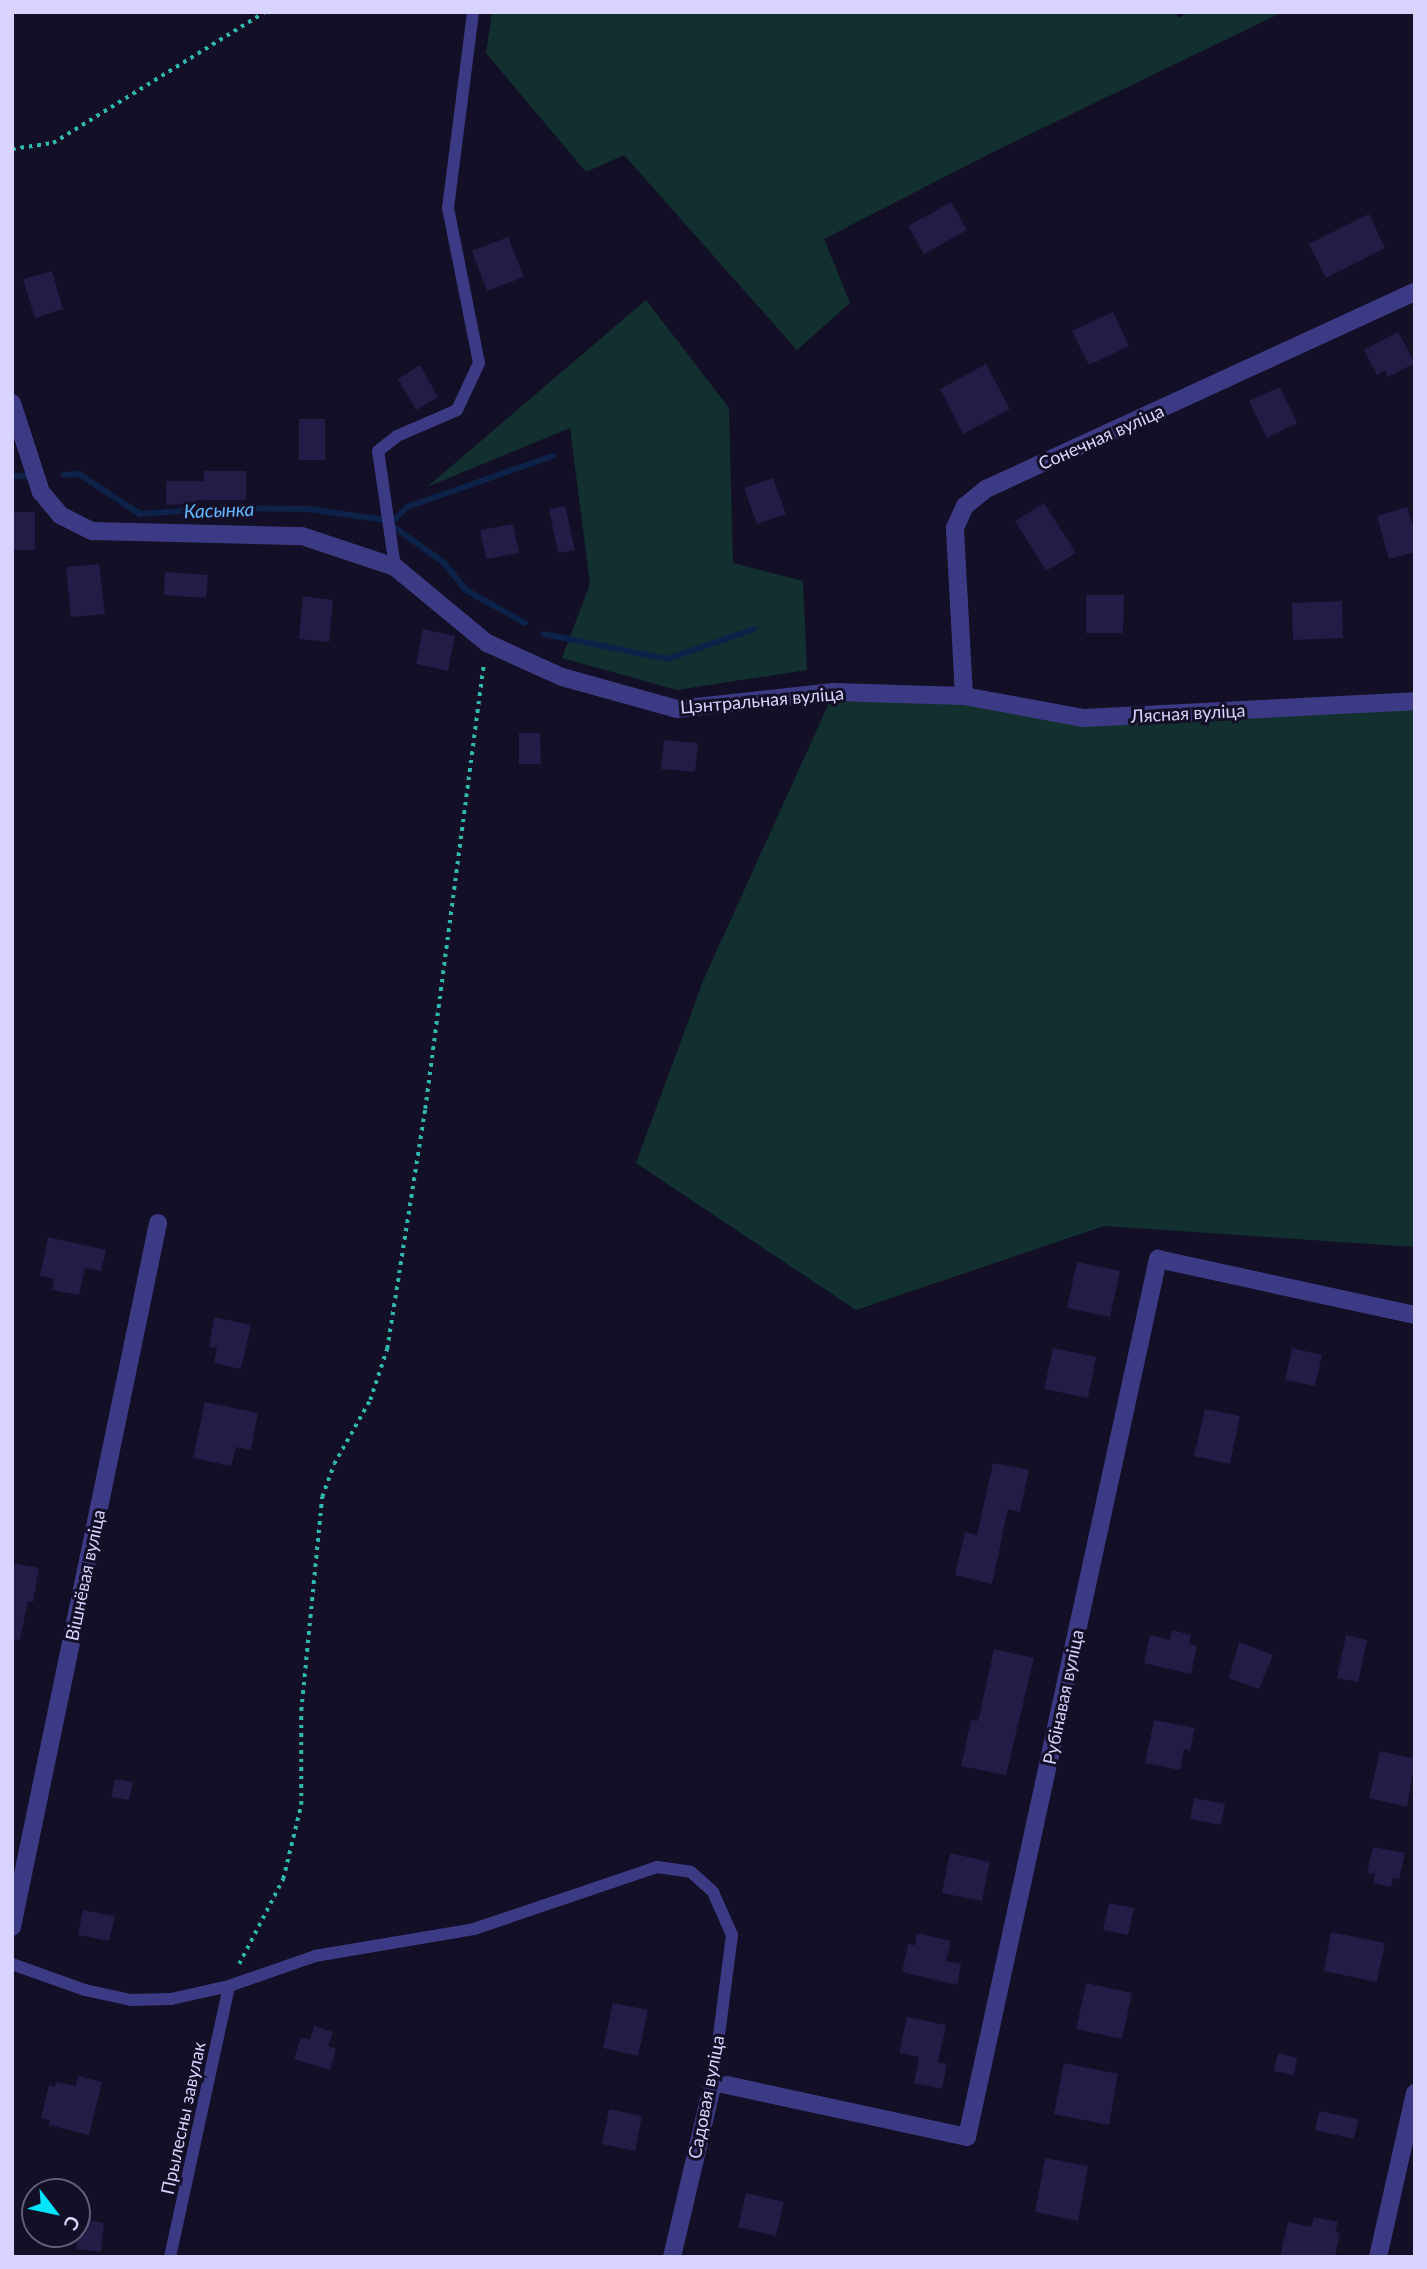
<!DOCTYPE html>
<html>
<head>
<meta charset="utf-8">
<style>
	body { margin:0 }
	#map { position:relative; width:1427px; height:2269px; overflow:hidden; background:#130f26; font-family:Lato,sans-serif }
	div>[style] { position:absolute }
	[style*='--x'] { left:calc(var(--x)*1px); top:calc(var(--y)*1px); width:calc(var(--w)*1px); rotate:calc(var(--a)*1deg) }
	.green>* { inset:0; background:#12302f }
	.stream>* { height:6px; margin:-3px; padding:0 3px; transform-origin:3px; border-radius:3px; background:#0c2248 }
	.building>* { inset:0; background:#241b47 }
	.path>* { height:3.5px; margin-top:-1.75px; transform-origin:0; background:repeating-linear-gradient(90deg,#2fb8b0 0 3.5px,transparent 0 8.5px) }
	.lane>* { height:12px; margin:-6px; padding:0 6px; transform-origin:6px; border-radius:6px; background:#3d3a85 }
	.street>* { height:18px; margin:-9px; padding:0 9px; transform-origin:9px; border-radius:9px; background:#3d3a85 }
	span { translate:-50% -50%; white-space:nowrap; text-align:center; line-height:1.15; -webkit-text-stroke:6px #130f26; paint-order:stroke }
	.street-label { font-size:18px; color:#d9d4ff }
	.water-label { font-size:19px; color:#62b6ff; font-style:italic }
	.frame { position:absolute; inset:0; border:14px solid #d9d4ff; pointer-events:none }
	.north { position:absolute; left:21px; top:2178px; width:70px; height:70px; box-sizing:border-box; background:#130f26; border:2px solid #625e7d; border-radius:50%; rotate:122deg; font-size:19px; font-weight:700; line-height:28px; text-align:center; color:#d9d4ff }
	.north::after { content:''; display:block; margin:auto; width:24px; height:32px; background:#00e5ff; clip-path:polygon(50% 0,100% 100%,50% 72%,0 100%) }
</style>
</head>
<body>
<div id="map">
	<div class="green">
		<i style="clip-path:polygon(492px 12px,1176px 12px,1178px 18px,1190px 12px,1283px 12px,993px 152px,824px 239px,850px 303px,797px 350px,624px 155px,586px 172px,486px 53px)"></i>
		<i style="clip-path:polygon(646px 300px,729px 408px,733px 563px,803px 581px,807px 670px,677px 690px,562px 658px,590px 584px,570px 428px,427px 487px)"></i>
		<i style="clip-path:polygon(834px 692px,964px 696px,1084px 718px,1415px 701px,1415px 1247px,1104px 1226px,856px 1310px,636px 1163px,703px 981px)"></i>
	</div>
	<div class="stream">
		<i style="--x:64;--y:475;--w:15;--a:-4"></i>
		<i style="--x:79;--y:474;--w:73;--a:33.3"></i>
		<i style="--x:140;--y:514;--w:81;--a:-4.2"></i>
		<i style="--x:221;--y:508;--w:87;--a:0.7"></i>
		<i style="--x:308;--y:509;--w:78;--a:8.1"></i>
		<i style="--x:12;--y:476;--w:14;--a:0"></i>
		<i style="--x:525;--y:623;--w:68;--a:-150.8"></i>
		<i style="--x:466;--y:590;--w:36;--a:-129"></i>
		<i style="--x:443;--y:562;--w:65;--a:-144.4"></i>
		<i style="--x:390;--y:524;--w:24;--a:-45"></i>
		<i style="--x:407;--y:507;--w:155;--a:-19.3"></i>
		<i style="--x:544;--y:634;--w:126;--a:11.5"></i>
		<i style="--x:667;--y:659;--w:92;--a:-19"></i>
	</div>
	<div class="building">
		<i style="clip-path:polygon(951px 202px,967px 230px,924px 254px,908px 226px)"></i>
		<i style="clip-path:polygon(1369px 214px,1385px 248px,1326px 278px,1309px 244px)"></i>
		<i style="clip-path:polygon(508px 237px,524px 277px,487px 291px,472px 251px)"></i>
		<i style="clip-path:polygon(52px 271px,63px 309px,35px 318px,23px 279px)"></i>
		<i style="clip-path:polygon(1113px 312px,1129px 346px,1089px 365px,1072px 331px)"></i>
		<i style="clip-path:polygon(1398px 332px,1415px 363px,1388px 377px,1385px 370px,1377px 375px,1364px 350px)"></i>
		<i style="clip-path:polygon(986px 364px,1010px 409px,963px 434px,940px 389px)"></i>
		<i style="clip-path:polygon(420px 365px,438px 397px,416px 410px,398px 379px)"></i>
		<i style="clip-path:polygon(1280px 387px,1297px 423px,1267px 438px,1249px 401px)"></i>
		<i style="clip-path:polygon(299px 419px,325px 419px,325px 460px,299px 460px)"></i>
		<i style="clip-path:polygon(204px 471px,246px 471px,246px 500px,196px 500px,196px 504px,166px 505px,166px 481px,204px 481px)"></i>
		<i style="clip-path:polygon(773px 478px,786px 514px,757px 524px,744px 488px)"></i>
		<i style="clip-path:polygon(1044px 503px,1076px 553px,1046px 571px,1015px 521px)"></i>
		<i style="clip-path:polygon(565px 506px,575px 550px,558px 553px,549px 509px)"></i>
		<i style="clip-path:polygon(1407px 507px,1415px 533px,1415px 552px,1389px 559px,1377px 516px)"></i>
		<i style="clip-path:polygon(12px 512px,35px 512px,35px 550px,12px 550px)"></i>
		<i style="clip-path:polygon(513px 524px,519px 553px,486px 559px,480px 530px)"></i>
		<i style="clip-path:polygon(99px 564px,105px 614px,71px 617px,66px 567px)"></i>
		<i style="clip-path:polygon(165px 572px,208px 575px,206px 598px,164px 595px)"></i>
		<i style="clip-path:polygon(1086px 595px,1124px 595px,1123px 633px,1086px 633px)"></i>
		<i style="clip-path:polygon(303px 596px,333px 600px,329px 642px,299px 639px)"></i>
		<i style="clip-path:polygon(1342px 601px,1343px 638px,1293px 640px,1292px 603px)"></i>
		<i style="clip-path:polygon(423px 629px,455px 636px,448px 671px,416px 664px)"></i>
		<i style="clip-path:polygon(519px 733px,540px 733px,541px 764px,519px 764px)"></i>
		<i style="clip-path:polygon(664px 740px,698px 743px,695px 772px,661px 769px)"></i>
		<i style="clip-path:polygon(48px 1237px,106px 1250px,101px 1271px,85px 1268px,79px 1295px,52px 1290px,54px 1279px,40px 1276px)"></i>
		<i style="clip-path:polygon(1077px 1262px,1120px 1271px,1110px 1317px,1067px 1308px)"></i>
		<i style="clip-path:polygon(214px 1317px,251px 1325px,241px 1369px,214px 1363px,217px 1348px,209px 1347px)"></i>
		<i style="clip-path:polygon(1053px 1348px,1096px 1357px,1088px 1398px,1044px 1389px)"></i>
		<i style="clip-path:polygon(1292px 1348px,1322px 1355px,1315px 1386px,1285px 1380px)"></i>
		<i style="clip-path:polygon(205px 1402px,258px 1413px,251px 1450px,236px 1447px,231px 1466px,193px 1458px)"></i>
		<i style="clip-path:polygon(1205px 1409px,1240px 1416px,1230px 1464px,1194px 1456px)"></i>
		<i style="clip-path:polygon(993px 1463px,1029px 1470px,1020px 1512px,1008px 1509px,992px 1584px,955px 1575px,965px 1532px,977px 1535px)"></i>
		<i style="clip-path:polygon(12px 1563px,39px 1568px,33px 1602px,28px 1601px,20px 1640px,12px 1639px)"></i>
		<i style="clip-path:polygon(1172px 1630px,1191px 1635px,1189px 1644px,1197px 1646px,1191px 1674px,1144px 1663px,1150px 1635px,1170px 1640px)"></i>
		<i style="clip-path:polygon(1346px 1635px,1367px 1640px,1358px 1682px,1337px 1678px)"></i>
		<i style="clip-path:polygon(1239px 1642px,1273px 1655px,1259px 1689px,1229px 1678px)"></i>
		<i style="clip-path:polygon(994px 1649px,1034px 1658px,1006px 1775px,961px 1766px,971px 1720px,978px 1721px)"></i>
		<i style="clip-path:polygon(1154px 1720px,1195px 1728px,1190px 1750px,1184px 1749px,1180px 1770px,1145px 1763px)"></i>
		<i style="clip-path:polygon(1380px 1751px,1415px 1759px,1407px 1807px,1369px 1798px)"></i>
		<i style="clip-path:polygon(115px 1779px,133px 1782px,129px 1800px,111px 1797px)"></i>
		<i style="clip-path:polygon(1194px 1798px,1225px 1804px,1221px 1825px,1190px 1819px)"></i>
		<i style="clip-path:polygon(1373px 1847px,1405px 1853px,1399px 1879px,1393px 1878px,1391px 1887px,1373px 1883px,1375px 1874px,1367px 1873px)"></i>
		<i style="clip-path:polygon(950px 1853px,990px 1862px,982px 1901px,942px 1893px)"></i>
		<i style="clip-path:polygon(1109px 1903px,1134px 1908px,1128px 1935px,1103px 1930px)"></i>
		<i style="clip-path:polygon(83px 1910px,115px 1916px,109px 1941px,78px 1935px)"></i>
		<i style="clip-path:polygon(1331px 1932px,1385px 1943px,1377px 1982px,1324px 1971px)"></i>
		<i style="clip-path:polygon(917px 1933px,951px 1941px,946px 1961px,961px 1964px,957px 1985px,902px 1972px,908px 1944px,915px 1945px)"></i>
		<i style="clip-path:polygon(1086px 1983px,1132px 1993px,1122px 2039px,1076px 2029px)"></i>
		<i style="clip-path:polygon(613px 2003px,648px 2010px,638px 2056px,603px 2048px)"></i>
		<i style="clip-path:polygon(907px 2017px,946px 2025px,938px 2062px,947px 2064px,942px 2089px,914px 2083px,919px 2057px,899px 2053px)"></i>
		<i style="clip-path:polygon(314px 2026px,333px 2032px,328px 2046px,336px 2049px,330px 2070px,294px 2059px,301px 2037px,310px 2040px)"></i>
		<i style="clip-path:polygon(1278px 2053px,1297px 2058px,1294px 2075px,1274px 2071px)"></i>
		<i style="clip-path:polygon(1064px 2063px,1118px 2074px,1109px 2125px,1054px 2114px)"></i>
		<i style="clip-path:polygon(78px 2076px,102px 2082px,89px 2135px,49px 2125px,50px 2120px,41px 2118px,49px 2085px,55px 2087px,56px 2082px,76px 2086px)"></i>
		<i style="clip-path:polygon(609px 2109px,642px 2116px,635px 2151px,602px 2144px)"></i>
		<i style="clip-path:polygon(1319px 2111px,1358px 2119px,1354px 2139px,1315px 2130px)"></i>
		<i style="clip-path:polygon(1045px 2158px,1088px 2166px,1078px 2221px,1035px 2212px)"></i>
		<i style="clip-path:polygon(746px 2193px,784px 2202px,776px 2236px,738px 2227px)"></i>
		<i style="clip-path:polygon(1314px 2217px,1338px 2222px,1335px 2232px,1340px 2233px,1335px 2257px,1280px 2257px,1288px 2222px,1311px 2227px)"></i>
		<i style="clip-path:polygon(80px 2219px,104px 2223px,101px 2252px,76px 2249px)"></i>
	</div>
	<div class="path">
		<i style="--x:12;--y:149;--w:41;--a:-8.3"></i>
		<i style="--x:53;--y:143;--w:249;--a:-31.7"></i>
		<i style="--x:239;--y:1964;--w:96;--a:-62.6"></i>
		<i style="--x:283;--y:1879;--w:76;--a:-76.3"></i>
		<i style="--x:301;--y:1805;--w:94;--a:-90"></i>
		<i style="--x:301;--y:1711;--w:215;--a:-84.4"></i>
		<i style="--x:322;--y:1497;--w:35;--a:-70"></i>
		<i style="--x:334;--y:1464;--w:73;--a:-60.6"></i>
		<i style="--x:370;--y:1400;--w:54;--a:-71.6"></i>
		<i style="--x:387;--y:1349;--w:243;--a:-81"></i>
		<i style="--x:425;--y:1109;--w:450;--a:-82.5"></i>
	</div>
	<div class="lane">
		<i style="--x:395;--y:567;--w:117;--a:-98.3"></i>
		<i style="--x:378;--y:451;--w:24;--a:-38"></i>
		<i style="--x:397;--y:436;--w:65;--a:-23.4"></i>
		<i style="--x:457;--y:410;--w:52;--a:-64.9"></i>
		<i style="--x:479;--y:363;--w:158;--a:-101.3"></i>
		<i style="--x:448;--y:208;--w:198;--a:-82.7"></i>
		<i style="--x:12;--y:1964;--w:77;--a:19.6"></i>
		<i style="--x:85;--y:1990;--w:47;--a:12.3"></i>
		<i style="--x:131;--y:2000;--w:40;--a:-1.4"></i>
		<i style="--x:171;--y:1999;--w:59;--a:-12.6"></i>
		<i style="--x:229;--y:1986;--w:91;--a:-19.2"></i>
		<i style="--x:315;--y:1956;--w:161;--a:-9.6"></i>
		<i style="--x:474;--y:1929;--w:193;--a:-18.7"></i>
		<i style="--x:657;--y:1867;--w:34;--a:8"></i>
		<i style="--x:691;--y:1872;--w:30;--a:42"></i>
		<i style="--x:713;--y:1892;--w:47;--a:66.2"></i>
		<i style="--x:732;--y:1935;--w:148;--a:97.4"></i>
		<i style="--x:170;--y:2257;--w:277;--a:-77.7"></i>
	</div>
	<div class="street">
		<i style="--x:12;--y:403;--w:94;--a:72"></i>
		<i style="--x:41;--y:492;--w:30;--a:50"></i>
		<i style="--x:60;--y:515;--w:36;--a:27"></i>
		<i style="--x:92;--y:531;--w:210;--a:1.4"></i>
		<i style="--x:302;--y:536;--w:98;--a:18.4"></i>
		<i style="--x:395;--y:567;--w:119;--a:39.6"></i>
		<i style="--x:487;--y:643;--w:82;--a:24.4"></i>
		<i style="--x:562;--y:677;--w:119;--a:15.5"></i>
		<i style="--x:677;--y:709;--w:158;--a:-6.2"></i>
		<i style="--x:834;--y:692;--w:130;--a:1.8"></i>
		<i style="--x:964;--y:696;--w:122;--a:10.4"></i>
		<i style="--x:1084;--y:718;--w:331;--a:-2.9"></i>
		<i style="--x:964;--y:696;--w:168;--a:-93.1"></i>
		<i style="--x:955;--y:528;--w:24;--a:-66"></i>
		<i style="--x:965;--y:506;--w:27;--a:-39"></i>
		<i style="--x:986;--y:489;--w:472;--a:-24.7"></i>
		<i style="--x:12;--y:1927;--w:719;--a:-78.28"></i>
		<i style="--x:672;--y:2257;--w:180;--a:-76.8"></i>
		<i style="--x:713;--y:2082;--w:260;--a:12.2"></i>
		<i style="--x:967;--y:2137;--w:899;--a:-77.73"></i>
		<i style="--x:1158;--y:1259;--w:263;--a:12.3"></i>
		<i style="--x:1378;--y:2257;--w:168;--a:-77.3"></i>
	</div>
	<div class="street-label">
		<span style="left:1101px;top:437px;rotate:-24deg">Сонечная вуліца</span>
		<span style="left:762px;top:700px;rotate:-5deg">Цэнтральная вуліца</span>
		<span style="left:1188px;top:713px;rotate:-3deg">Лясная вуліца</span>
		<span style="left:85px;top:1575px;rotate:-78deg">Вішнёвая вуліца</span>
		<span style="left:1063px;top:1697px;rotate:-78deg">Рубінавая вуліца</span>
		<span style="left:706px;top:2097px;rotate:-79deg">Садовая вуліца</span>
		<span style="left:183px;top:2118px;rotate:-78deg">Прылесны завулак</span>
	</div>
	<div class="water-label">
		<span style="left:219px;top:510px;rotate:-2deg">Касынка</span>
	</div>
	<div class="frame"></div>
	<div class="north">С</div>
</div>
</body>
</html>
